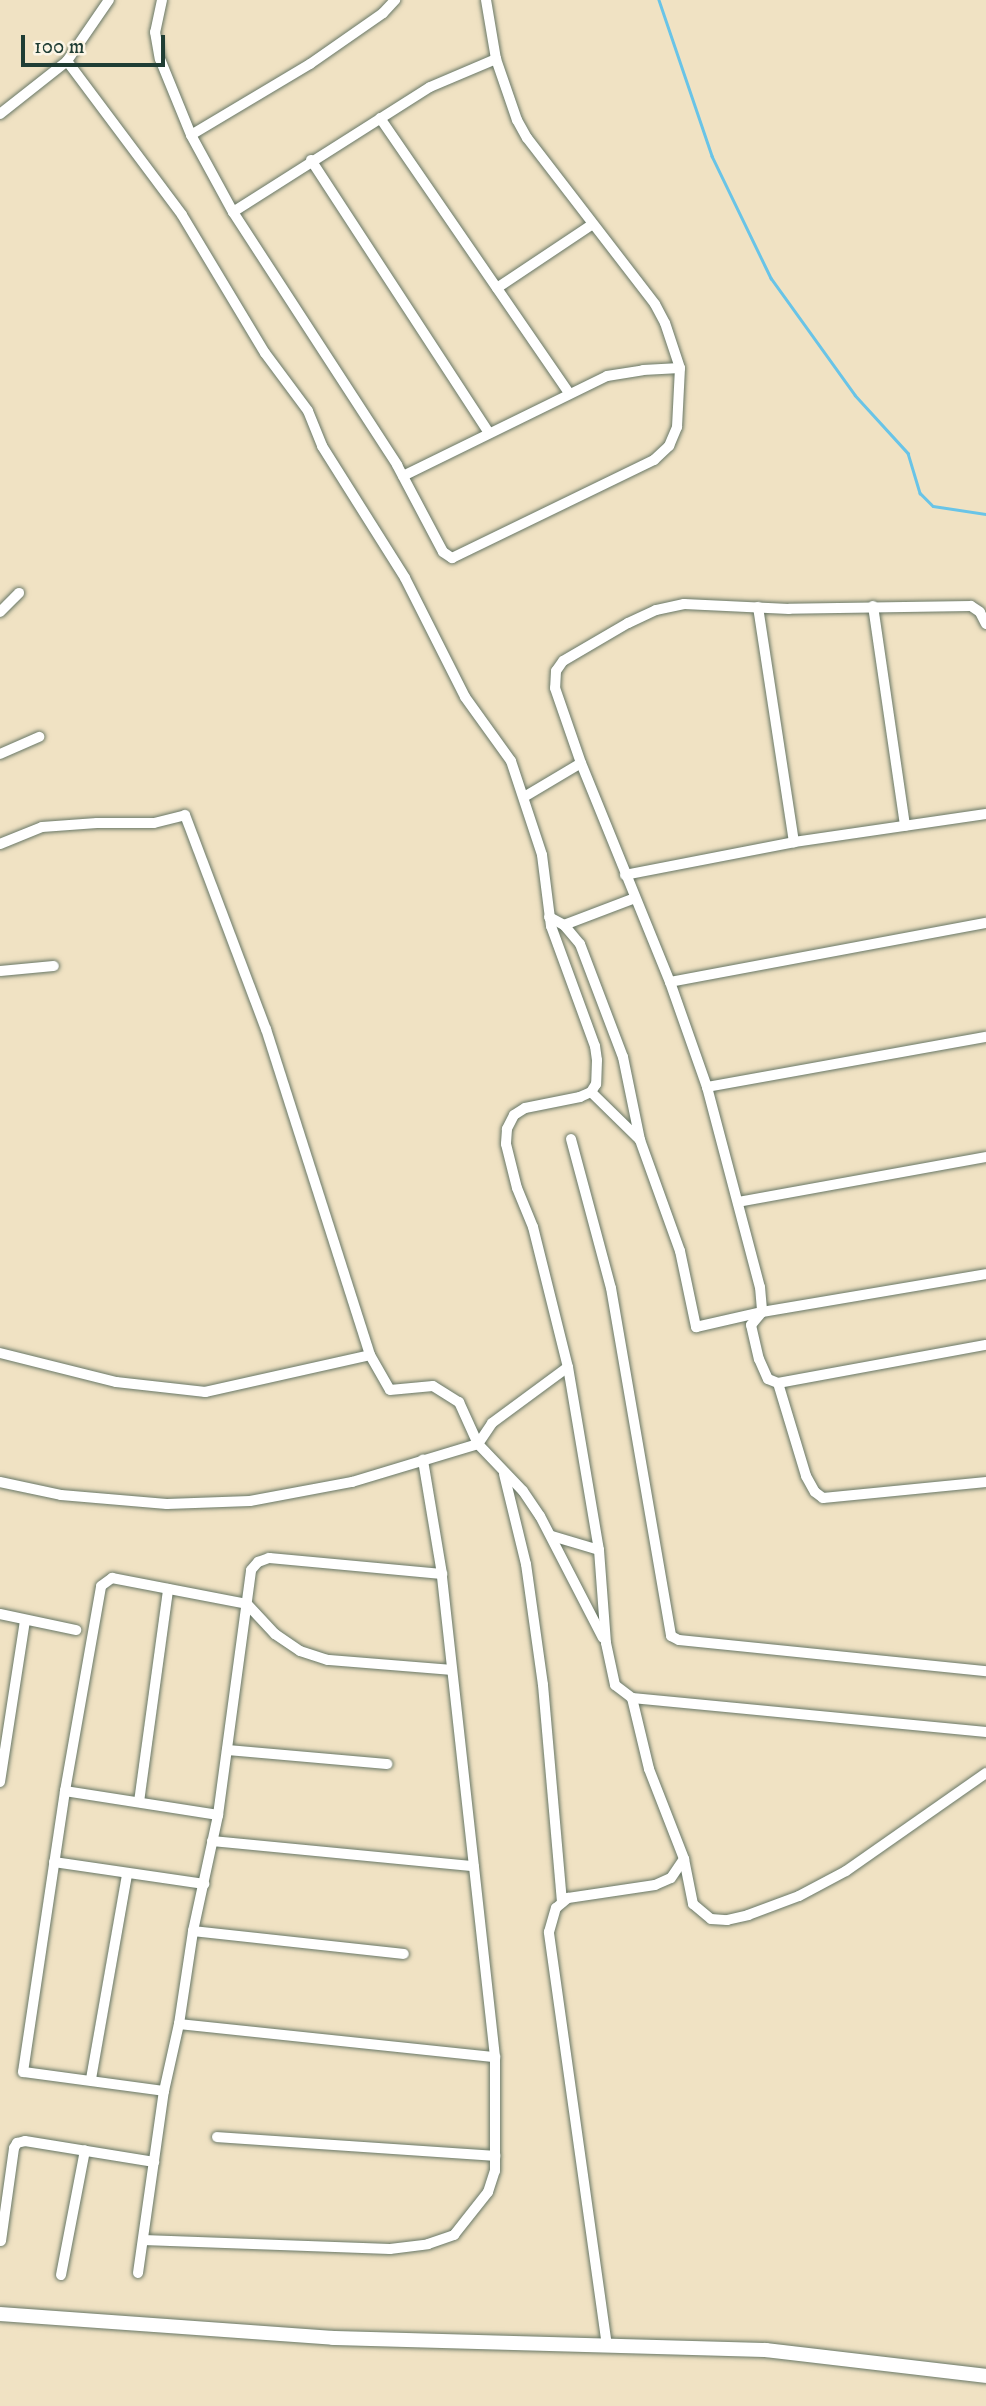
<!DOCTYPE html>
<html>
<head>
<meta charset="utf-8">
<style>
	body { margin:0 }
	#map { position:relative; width:986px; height:2406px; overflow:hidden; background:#f0e2c3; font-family:"IM FELL DW Pica",serif }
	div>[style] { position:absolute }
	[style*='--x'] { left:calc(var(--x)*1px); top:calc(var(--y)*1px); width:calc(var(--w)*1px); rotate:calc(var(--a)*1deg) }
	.stream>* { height:2.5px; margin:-1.25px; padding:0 1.25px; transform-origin:1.25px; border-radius:1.25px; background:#69c4e7 }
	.roads { filter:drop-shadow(0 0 2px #687766) drop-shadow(0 0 2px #687766) }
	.minor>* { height:10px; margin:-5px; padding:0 5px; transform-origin:5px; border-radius:5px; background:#fff }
	.secondary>* { height:14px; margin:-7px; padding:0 7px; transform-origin:7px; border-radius:7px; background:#fff }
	span { translate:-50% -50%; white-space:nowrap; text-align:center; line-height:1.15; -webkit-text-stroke:7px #fcf5e5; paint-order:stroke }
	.scale { position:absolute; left:21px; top:35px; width:144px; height:32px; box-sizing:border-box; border:4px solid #1f3d34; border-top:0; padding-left:9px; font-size:21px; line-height:24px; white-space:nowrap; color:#1f3d34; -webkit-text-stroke:5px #fcf5e5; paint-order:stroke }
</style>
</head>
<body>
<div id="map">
	<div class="stream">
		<i style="--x:659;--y:0;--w:165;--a:71.2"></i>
		<i style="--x:712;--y:156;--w:136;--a:64.2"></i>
		<i style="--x:771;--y:278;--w:144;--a:54.3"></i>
		<i style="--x:855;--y:395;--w:79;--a:47.6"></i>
		<i style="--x:908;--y:453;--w:42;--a:73.3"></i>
		<i style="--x:920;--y:493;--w:18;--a:45"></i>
		<i style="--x:933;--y:506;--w:54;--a:8.6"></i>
	</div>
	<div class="roads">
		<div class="minor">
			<i style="--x:162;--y:0;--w:33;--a:102"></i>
			<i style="--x:155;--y:32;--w:27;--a:80"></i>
			<i style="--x:160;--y:59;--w:82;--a:67.8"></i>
			<i style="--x:191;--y:135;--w:88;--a:61.4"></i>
			<i style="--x:233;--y:212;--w:302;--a:57"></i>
			<i style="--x:397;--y:465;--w:98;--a:62.1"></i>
			<i style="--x:443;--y:552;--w:11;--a:34"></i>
			<i style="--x:452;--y:558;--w:225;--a:-25.9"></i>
			<i style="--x:654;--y:460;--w:21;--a:-43"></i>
			<i style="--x:669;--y:446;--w:21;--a:-67"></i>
			<i style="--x:677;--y:427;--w:59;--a:-87.1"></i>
			<i style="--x:680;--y:368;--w:47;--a:-108.4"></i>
			<i style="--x:665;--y:323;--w:21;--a:-118"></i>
			<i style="--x:655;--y:304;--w:210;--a:-127.6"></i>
			<i style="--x:527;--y:138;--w:21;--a:-119"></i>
			<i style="--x:517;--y:120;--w:65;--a:-109"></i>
			<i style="--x:496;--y:59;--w:60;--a:-99.6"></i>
			<i style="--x:67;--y:61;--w:192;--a:53.2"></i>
			<i style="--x:182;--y:215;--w:161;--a:59"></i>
			<i style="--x:265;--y:353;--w:72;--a:53.4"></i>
			<i style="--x:308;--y:411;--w:38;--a:68"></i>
			<i style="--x:322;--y:446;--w:156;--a:57.8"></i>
			<i style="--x:405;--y:578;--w:133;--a:63.2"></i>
			<i style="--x:465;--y:697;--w:79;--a:54.3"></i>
			<i style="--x:511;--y:761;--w:99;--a:71.7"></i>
			<i style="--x:542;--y:855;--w:72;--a:82.8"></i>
			<i style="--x:551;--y:926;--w:128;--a:69.9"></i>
			<i style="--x:595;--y:1046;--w:14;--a:82"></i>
			<i style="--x:597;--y:1060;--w:24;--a:92"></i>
			<i style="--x:596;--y:1084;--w:9;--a:122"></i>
			<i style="--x:591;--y:1092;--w:12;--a:156"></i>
			<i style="--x:580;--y:1097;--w:56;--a:168.7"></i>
			<i style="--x:525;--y:1108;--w:13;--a:148"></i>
			<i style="--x:514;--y:1115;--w:16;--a:117"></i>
			<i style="--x:507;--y:1129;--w:15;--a:94"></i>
			<i style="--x:506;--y:1144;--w:45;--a:76"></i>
			<i style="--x:517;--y:1188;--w:42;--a:67.7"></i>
			<i style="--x:533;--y:1227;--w:144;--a:76"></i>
			<i style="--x:568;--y:1367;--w:186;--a:80.4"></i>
			<i style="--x:599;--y:1550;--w:93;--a:85.7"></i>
			<i style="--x:606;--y:1643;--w:43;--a:77.9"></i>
			<i style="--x:615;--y:1685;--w:21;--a:37"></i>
			<i style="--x:632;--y:1698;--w:356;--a:5.5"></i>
			<i style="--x:0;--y:114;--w:85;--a:-38.3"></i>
			<i style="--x:67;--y:61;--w:74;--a:-55.5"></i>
			<i style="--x:380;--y:118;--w:334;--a:55.5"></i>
			<i style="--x:191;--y:135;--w:139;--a:-30.8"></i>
			<i style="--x:310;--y:64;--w:89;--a:-34.9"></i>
			<i style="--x:383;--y:13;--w:18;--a:-47"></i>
			<i style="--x:311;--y:160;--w:326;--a:56.9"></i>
			<i style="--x:233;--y:212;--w:233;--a:-32.4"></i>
			<i style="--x:430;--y:87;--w:72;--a:-23"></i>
			<i style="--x:497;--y:288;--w:115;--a:-33.7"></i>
			<i style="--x:403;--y:476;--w:227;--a:-26.1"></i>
			<i style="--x:607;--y:376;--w:36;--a:-9"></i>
			<i style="--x:643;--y:370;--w:37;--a:-3"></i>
			<i style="--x:873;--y:606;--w:222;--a:81.7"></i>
			<i style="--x:758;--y:607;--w:238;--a:81.3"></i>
			<i style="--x:0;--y:612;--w:27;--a:-45"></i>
			<i style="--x:986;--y:624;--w:13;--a:-117"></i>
			<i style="--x:980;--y:612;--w:11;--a:-146"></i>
			<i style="--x:971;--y:606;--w:182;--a:179.1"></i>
			<i style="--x:789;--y:609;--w:105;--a:-177.3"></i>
			<i style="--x:684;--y:604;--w:29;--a:168"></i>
			<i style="--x:656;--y:610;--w:31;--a:155"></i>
			<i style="--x:628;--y:623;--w:75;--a:149.7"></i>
			<i style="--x:563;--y:661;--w:12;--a:125"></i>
			<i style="--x:556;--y:671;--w:17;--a:93"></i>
			<i style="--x:555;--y:688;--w:79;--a:70.9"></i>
			<i style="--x:581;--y:763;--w:236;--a:67.9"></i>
			<i style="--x:670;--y:982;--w:111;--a:70.6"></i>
			<i style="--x:707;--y:1087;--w:207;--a:75.2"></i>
			<i style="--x:760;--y:1287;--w:25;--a:85"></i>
			<i style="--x:762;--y:1312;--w:17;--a:130"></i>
			<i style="--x:751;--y:1325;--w:35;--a:77"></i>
			<i style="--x:759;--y:1359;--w:22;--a:66"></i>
			<i style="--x:768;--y:1379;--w:11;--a:22"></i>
			<i style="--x:778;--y:1383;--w:211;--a:-10.4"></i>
			<i style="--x:0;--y:754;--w:43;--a:-23.6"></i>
			<i style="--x:524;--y:797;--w:66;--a:-30.8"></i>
			<i style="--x:0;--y:844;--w:45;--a:-22"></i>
			<i style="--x:42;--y:827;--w:55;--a:-4.2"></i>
			<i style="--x:97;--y:823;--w:57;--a:0"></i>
			<i style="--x:154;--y:823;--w:32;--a:-14"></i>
			<i style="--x:185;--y:815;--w:229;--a:69.3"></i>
			<i style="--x:266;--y:1029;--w:342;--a:72.3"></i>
			<i style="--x:625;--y:875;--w:172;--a:-11"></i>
			<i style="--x:794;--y:842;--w:194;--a:-8.3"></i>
			<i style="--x:549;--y:917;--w:17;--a:28"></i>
			<i style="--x:564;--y:925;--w:25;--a:50"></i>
			<i style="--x:580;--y:944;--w:121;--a:69.2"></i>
			<i style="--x:623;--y:1057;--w:85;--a:78.4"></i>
			<i style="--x:640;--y:1140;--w:118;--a:70.2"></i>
			<i style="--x:680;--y:1251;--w:78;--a:78.1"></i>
			<i style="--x:696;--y:1327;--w:68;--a:-12.8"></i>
			<i style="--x:762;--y:1312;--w:227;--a:-9.6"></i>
			<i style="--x:564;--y:925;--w:76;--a:-20.8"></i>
			<i style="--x:0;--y:971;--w:54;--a:-5.3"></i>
			<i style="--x:670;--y:982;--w:321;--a:-10.6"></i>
			<i style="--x:707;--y:1087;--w:283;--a:-10.2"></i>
			<i style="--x:591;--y:1092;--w:69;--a:44.4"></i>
			<i style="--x:571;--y:1139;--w:154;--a:75"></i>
			<i style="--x:611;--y:1288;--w:353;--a:80.2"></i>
			<i style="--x:671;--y:1636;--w:9;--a:27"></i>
			<i style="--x:679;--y:1640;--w:309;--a:5.8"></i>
			<i style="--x:738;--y:1202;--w:252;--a:-10.3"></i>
			<i style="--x:0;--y:1353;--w:120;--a:14"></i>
			<i style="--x:116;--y:1382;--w:90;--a:6.4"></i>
			<i style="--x:205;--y:1392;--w:169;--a:-12.6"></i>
			<i style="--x:370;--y:1355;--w:40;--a:60.3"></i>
			<i style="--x:390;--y:1390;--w:43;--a:-5.3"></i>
			<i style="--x:433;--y:1386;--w:31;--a:32"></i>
			<i style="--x:459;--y:1402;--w:46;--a:65.7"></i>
			<i style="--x:478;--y:1444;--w:65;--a:46.2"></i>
			<i style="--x:523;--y:1491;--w:30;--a:56"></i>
			<i style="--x:540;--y:1516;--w:137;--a:62.7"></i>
			<i style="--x:778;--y:1383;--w:97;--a:73.2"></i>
			<i style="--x:806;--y:1476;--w:18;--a:61"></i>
			<i style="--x:815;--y:1492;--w:10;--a:37"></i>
			<i style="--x:823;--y:1498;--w:164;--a:-5.6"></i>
			<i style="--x:504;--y:1474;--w:93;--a:76.3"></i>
			<i style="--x:526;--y:1564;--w:122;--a:82"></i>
			<i style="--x:543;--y:1685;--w:218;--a:85"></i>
			<i style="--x:0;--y:1482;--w:62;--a:12"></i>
			<i style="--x:61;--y:1495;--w:106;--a:4.9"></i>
			<i style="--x:167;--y:1504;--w:83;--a:-2.1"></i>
			<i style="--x:250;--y:1501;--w:104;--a:-10.6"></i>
			<i style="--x:352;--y:1482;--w:132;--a:-16.8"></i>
			<i style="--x:478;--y:1444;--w:25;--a:-56"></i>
			<i style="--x:492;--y:1423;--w:94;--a:-36.4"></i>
			<i style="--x:552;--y:1536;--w:49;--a:16.6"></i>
			<i style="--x:0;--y:1614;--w:78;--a:11.9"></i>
			<i style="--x:632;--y:1698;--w:73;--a:76.5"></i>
			<i style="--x:649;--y:1769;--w:97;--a:68.7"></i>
			<i style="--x:684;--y:1859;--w:46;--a:78.7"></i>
			<i style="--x:693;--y:1904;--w:23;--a:40"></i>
			<i style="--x:711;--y:1919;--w:16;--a:4"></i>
			<i style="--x:727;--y:1920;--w:22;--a:-13"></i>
			<i style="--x:748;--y:1915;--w:54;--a:-20.4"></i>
			<i style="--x:799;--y:1896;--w:53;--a:-28"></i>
			<i style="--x:846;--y:1871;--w:171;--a:-35"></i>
			<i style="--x:227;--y:1750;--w:161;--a:5"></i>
			<i style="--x:0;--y:1782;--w:164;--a:-81.2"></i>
			<i style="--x:65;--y:1791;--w:155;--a:8.9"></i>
			<i style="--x:139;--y:1802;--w:215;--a:-82.2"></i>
			<i style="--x:212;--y:1841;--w:263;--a:5.5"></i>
			<i style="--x:54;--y:1862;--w:152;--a:8.3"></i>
			<i style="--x:193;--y:1931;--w:212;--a:6.2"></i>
			<i style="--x:179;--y:2024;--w:318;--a:6"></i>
			<i style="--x:91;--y:2079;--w:207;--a:-80"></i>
			<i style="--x:164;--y:2091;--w:142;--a:-172.3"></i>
			<i style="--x:23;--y:2072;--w:284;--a:-81.5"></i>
			<i style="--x:65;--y:1791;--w:208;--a:-80"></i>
			<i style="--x:101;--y:1586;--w:14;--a:-36"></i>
			<i style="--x:112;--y:1578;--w:137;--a:10.9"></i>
			<i style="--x:247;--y:1604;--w:41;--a:47"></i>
			<i style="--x:275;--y:1634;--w:30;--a:34"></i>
			<i style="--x:300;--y:1651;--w:29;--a:18"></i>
			<i style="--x:328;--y:1660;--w:123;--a:4.6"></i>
			<i style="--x:217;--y:2137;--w:279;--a:3.9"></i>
			<i style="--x:143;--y:2240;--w:247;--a:2.1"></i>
			<i style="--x:390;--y:2249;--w:38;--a:-7"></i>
			<i style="--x:428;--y:2244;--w:28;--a:-19"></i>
			<i style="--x:454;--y:2235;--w:55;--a:-51.7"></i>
			<i style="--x:488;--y:2192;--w:22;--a:-72"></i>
			<i style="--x:495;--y:2171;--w:114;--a:-90"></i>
			<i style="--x:495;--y:2057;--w:486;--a:-96.3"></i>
			<i style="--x:442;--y:1574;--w:116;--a:-99.5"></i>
			<i style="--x:1;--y:2241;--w:94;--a:-82"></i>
			<i style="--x:14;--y:2148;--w:6;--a:-59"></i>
			<i style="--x:17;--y:2143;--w:8;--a:-14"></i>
			<i style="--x:25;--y:2141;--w:131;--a:9.2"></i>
			<i style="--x:138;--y:2273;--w:184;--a:-81.9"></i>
			<i style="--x:164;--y:2091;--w:69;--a:-77.4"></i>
			<i style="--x:179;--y:2024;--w:94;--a:-81.4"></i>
			<i style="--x:193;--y:1931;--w:119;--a:-77.8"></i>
			<i style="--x:218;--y:1815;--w:247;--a:-82.3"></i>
			<i style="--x:251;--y:1570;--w:11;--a:-49"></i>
			<i style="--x:258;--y:1562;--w:12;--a:-20"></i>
			<i style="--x:269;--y:1558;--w:174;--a:5.3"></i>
			<i style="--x:61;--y:2275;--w:127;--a:-79.1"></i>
			<i style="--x:607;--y:2346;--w:418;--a:-98"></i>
			<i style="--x:549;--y:1932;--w:25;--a:-74"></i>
			<i style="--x:556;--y:1908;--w:16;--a:-40"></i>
			<i style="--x:568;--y:1898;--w:88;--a:-8.5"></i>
			<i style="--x:655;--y:1885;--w:17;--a:-24"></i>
			<i style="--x:671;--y:1878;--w:23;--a:-56"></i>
		</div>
		<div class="secondary">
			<i style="--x:0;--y:2314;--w:334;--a:4.1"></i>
			<i style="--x:333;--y:2338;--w:433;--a:1.6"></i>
			<i style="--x:766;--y:2350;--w:222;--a:6.7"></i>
		</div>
	</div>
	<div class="scale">100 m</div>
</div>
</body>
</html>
